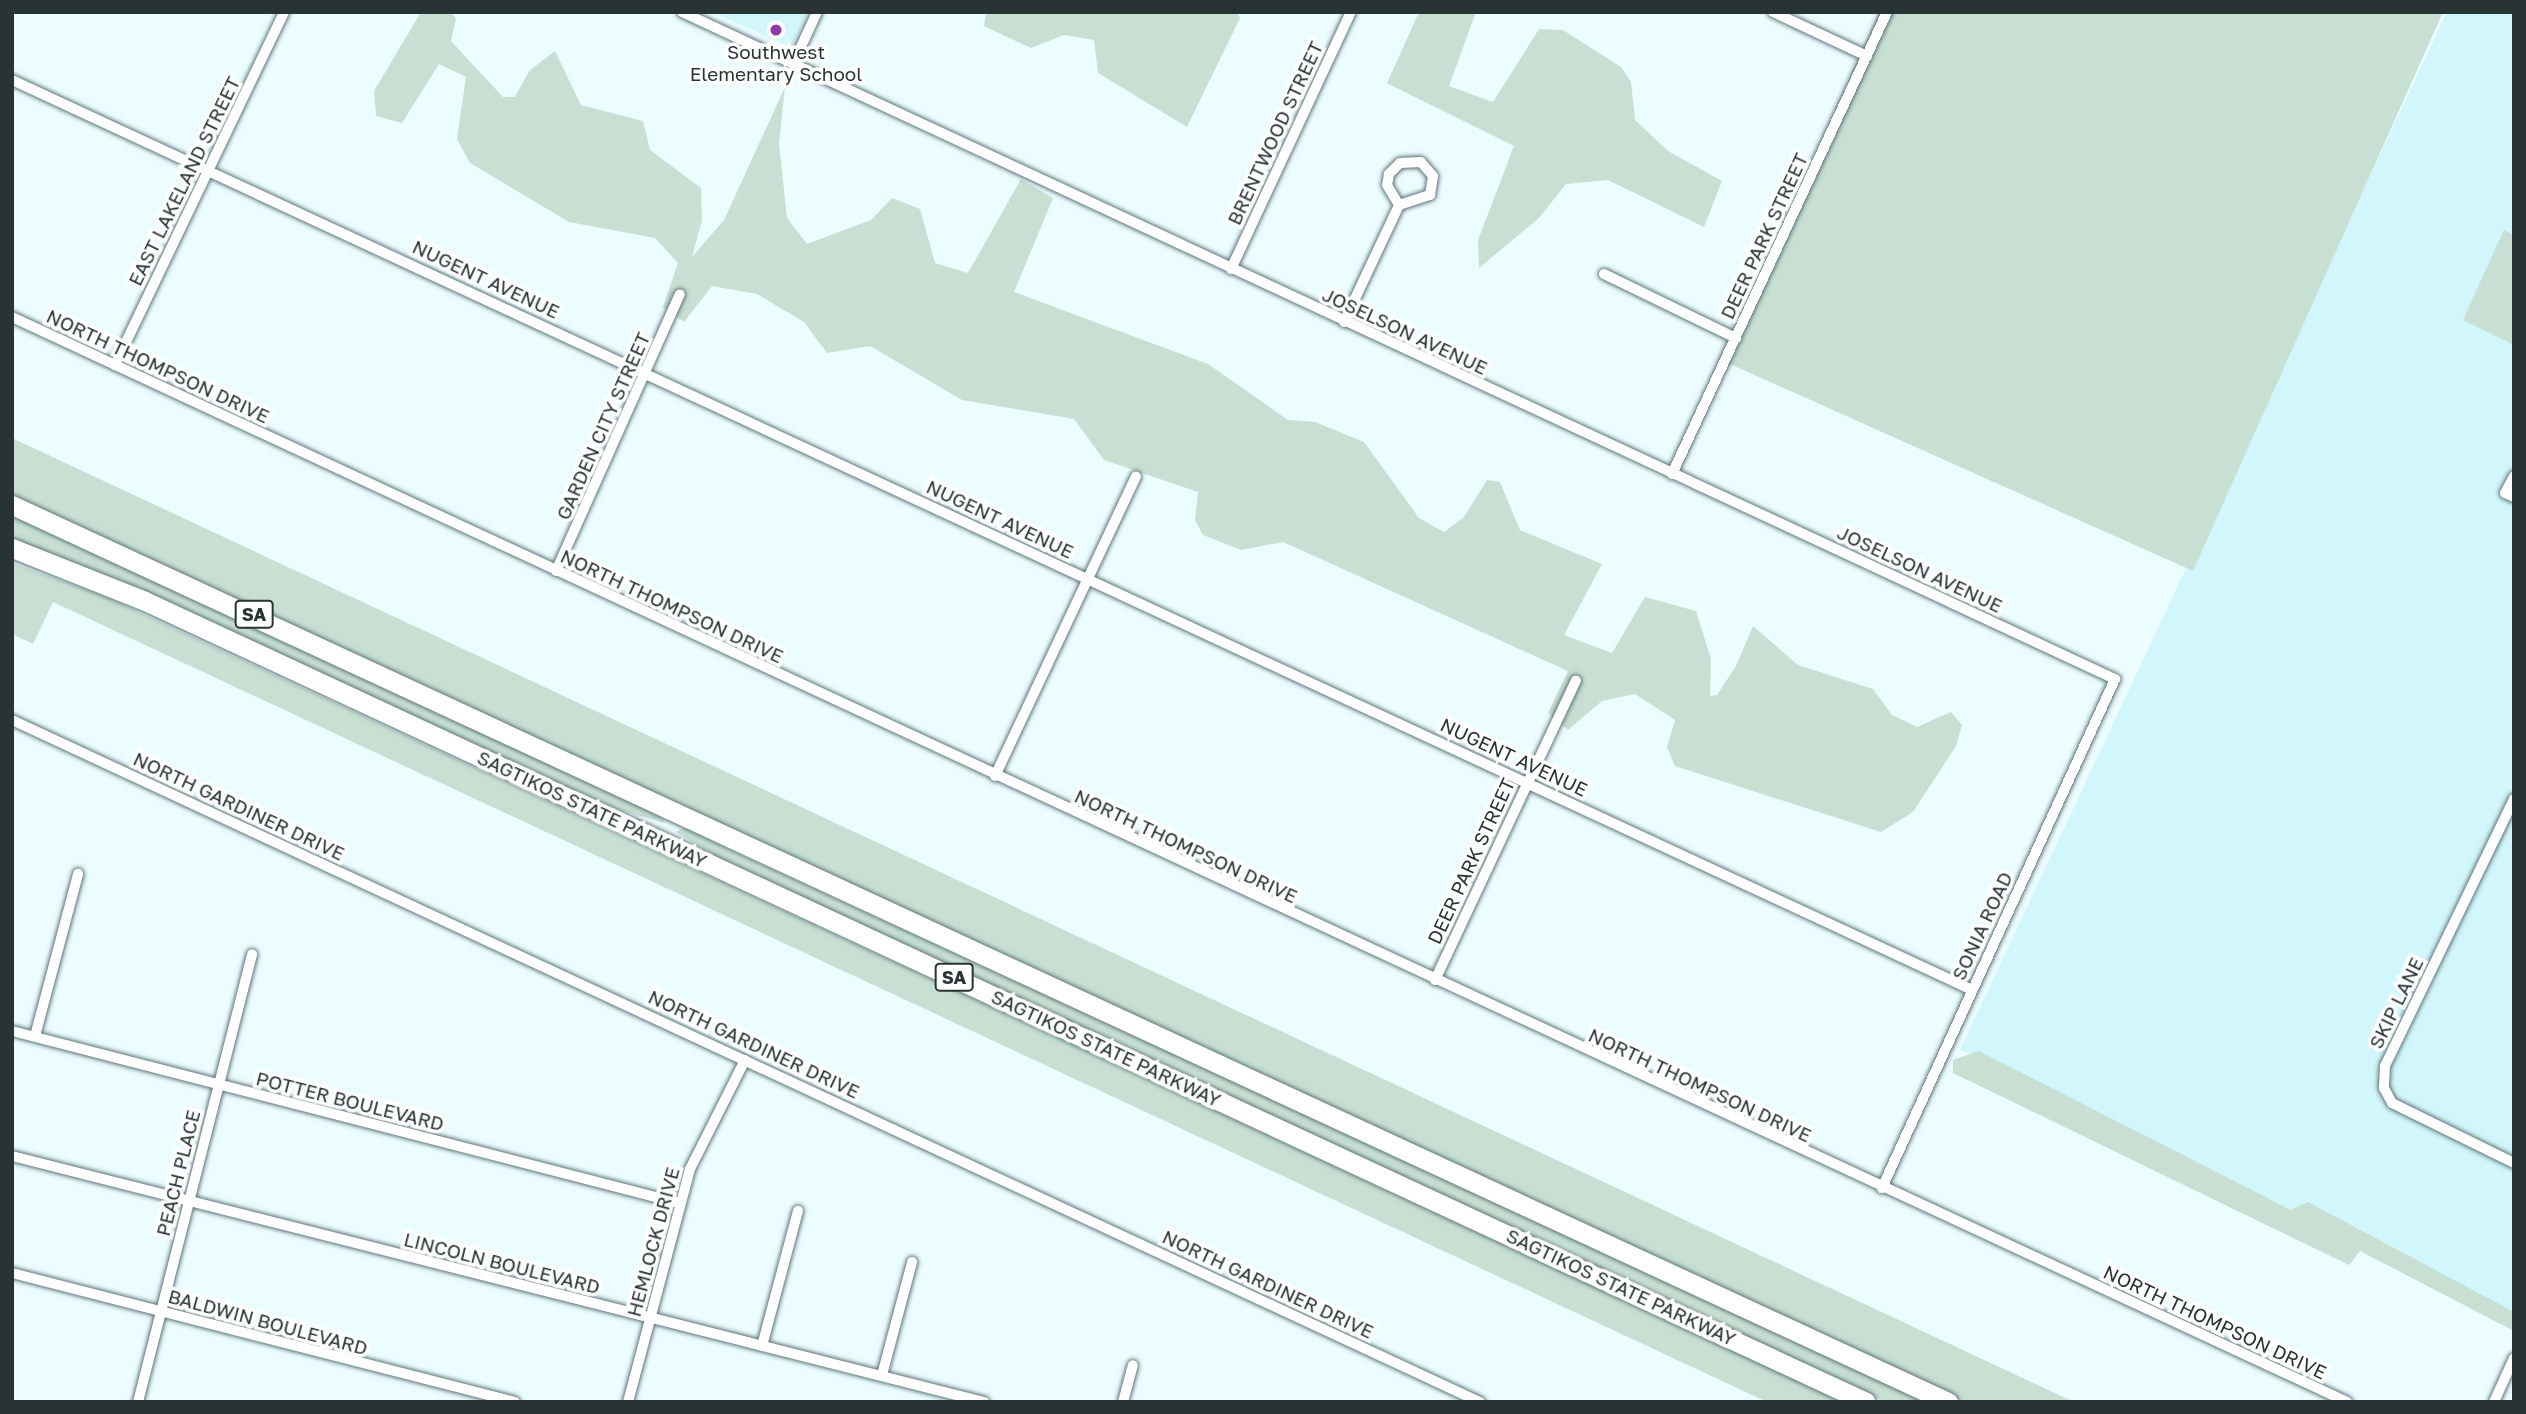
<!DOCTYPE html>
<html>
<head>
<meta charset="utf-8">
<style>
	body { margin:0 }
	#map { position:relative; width:2526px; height:1414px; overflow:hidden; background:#ecfdff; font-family:"Golos Text",sans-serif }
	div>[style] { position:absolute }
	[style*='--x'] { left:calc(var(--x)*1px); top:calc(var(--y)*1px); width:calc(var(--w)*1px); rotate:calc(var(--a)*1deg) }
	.built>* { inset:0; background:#d1f6fb }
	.green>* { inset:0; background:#c8e0d3 }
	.roads { filter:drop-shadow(0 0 2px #5e767a) drop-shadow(0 0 2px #5e767a) }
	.minor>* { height:10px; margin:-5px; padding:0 5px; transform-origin:5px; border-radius:5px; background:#fff }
	.motorway>* { height:19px; margin:-9.5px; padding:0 9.5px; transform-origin:9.5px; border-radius:9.5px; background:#fff }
	.dots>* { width:19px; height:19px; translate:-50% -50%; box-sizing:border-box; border:4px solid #fff; border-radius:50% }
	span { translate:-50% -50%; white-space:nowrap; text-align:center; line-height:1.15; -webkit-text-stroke:7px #fff; paint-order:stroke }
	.shield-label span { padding:2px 5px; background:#fff; border:2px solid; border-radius:5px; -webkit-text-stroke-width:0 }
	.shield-label { font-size:18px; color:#283334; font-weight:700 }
	.poi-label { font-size:19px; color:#283334 }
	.street-label { font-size:19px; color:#283334 }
	.frame { position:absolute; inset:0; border:14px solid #283334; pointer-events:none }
</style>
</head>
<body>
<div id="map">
	<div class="built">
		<i style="clip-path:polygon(713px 12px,808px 12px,792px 48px)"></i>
		<i style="clip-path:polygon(2447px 12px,2514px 12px,2514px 1318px,1960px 1050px)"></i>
	</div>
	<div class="green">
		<i style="clip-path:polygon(421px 12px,450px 12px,456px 18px,451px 41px,503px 97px,515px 97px,529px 71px,555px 51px,581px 105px,643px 121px,650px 150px,701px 188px,702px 220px,692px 257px,724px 220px,785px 87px,779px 143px,787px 218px,807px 244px,871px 220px,892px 198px,920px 209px,935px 263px,968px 273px,1021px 179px,1053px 198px,1014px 292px,1208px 364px,1288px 420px,1315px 422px,1364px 442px,1419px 518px,1444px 532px,1464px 517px,1487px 480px,1500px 482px,1520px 530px,1602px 564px,1564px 635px,1612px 653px,1645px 597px,1696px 611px,1711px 659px,1710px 696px,1717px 695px,1736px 666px,1753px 626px,1798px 665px,1873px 689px,1892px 715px,1917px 727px,1951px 712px,1962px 725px,1956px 746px,1913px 812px,1881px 832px,1675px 766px,1667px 747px,1675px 720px,1635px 694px,1602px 701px,1568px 730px,1548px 713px,1568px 671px,1283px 542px,1241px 550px,1203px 535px,1195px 520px,1198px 492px,1104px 460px,1074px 419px,962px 400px,870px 346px,827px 353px,804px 322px,757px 294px,712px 286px,684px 322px,663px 307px,678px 263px,655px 238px,569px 222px,470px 163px,457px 139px,466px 77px,439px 64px,402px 123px,376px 116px,374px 91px)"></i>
		<i style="clip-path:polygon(986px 12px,1237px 12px,1240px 18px,1187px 127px,1098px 73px,1094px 40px,1064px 35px,1031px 48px,984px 26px)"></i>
		<i style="clip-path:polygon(1419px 12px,1476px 12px,1449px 86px,1493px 102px,1539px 29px,1563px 30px,1621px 67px,1631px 82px,1635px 120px,1668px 151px,1722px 181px,1704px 227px,1608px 180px,1566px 184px,1539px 218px,1479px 268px,1478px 240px,1514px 146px,1387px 83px)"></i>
		<i style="clip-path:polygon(1879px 12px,2443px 12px,2193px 571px,1723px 361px)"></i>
		<i style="clip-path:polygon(2504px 230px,2514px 235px,2514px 345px,2463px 320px)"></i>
		<i style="clip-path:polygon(12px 438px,2074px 1402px,1964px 1402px,12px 496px)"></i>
		<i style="clip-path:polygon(12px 515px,662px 816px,665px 823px,601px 805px,12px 540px)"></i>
		<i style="clip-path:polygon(12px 563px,106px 597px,1843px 1402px,1767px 1402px,53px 602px,33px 644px,12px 634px)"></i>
		<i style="clip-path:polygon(685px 827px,734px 852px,1932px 1402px,1886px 1402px,747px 875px,676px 832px)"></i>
		<i style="clip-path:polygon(1979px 1051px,2291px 1210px,2308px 1202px,2514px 1312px,2514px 1331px,2360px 1251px,2349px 1265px,1953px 1073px,1953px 1060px)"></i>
	</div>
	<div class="roads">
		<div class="minor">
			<i style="--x:682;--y:12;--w:1581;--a:24.96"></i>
			<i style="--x:2115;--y:679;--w:560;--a:114.6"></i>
			<i style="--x:1773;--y:12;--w:104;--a:25.1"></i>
			<i style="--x:793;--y:64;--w:57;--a:-65.2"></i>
			<i style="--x:12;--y:80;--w:2161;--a:24.9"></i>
			<i style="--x:1231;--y:269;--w:284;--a:-65"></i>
			<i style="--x:1604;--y:274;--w:147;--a:25.9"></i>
			<i style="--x:12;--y:317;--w:2575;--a:24.92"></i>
			<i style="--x:1344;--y:322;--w:129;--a:-64.8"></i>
			<i style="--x:1399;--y:205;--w:33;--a:-18"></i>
			<i style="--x:1430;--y:195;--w:19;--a:-81"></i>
			<i style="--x:1433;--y:176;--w:18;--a:-131"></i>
			<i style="--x:1421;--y:162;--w:21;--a:177"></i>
			<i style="--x:1400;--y:163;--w:16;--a:135"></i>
			<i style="--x:1389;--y:174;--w:11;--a:100"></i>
			<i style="--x:1387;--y:185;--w:23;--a:59"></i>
			<i style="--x:115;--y:365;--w:391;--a:-64.4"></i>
			<i style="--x:1672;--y:474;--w:510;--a:-65.04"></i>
			<i style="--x:2514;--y:476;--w:19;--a:118"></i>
			<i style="--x:2505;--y:493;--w:10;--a:24"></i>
			<i style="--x:556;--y:571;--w:303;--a:-65.9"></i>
			<i style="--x:12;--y:720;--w:1619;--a:24.92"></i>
			<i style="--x:995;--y:776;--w:331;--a:-64.8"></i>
			<i style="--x:2514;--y:799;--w:297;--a:115.8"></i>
			<i style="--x:2385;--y:1066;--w:22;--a:93"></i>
			<i style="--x:2384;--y:1088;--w:17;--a:62"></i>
			<i style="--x:2392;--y:1103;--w:136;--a:26.2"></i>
			<i style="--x:1435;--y:980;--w:331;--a:-64.8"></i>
			<i style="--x:12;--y:1031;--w:689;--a:14.46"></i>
			<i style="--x:35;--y:1036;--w:168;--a:-75.1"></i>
			<i style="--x:12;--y:1156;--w:1003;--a:14.2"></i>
			<i style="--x:12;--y:1273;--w:519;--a:14.38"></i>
			<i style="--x:762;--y:1346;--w:140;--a:-75.1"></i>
			<i style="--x:882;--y:1375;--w:117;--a:-75.1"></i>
			<i style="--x:138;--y:1402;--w:462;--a:-75.7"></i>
			<i style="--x:628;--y:1402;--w:241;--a:-75.1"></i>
			<i style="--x:690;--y:1169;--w:122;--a:-63.2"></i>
			<i style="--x:1123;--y:1402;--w:38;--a:-75"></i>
			<i style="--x:2494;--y:1402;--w:48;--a:-65.6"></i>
		</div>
		<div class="motorway">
			<i style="--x:12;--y:505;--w:2134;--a:24.86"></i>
			<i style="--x:12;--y:548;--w:143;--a:21.7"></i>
			<i style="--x:145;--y:601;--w:1898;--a:24.96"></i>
		</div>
	</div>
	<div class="dots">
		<i style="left:776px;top:30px;background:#9139a5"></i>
	</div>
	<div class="shield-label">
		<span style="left:254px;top:614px">SA</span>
		<span style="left:954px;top:977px">SA</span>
	</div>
	<div class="poi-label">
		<span style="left:776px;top:63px">Southwest<br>Elementary School</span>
	</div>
	<div class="street-label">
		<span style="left:1275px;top:133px;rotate:-65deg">BRENTWOOD STREET</span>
		<span style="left:184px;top:181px;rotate:-64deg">EAST LAKELAND STREET</span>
		<span style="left:1764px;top:236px;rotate:-65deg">DEER PARK STREET</span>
		<span style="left:486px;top:279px;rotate:25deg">NUGENT AVENUE</span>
		<span style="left:1405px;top:331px;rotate:25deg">JOSELSON AVENUE</span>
		<span style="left:158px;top:366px;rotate:25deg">NORTH THOMPSON DRIVE</span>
		<span style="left:603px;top:426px;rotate:-66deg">GARDEN CITY STREET</span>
		<span style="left:1000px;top:519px;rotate:25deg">NUGENT AVENUE</span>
		<span style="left:1920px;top:569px;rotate:25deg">JOSELSON AVENUE</span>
		<span style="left:672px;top:606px;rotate:25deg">NORTH THOMPSON DRIVE</span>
		<span style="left:1514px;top:757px;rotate:25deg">NUGENT AVENUE</span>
		<span style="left:239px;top:806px;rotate:25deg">NORTH GARDINER DRIVE</span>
		<span style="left:592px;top:809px;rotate:25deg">SAGTIKOS STATE PARKWAY</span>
		<span style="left:1186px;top:846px;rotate:25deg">NORTH THOMPSON DRIVE</span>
		<span style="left:1471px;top:861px;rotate:-65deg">DEER PARK STREET</span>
		<span style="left:1982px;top:926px;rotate:-65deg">SONIA ROAD</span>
		<span style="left:2396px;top:1003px;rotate:-64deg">SKIP LANE</span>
		<span style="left:754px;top:1044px;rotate:25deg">NORTH GARDINER DRIVE</span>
		<span style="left:1106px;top:1048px;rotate:25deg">SAGTIKOS STATE PARKWAY</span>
		<span style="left:1700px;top:1085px;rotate:25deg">NORTH THOMPSON DRIVE</span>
		<span style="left:350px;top:1101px;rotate:14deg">POTTER BOULEVARD</span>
		<span style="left:178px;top:1173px;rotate:-76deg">PEACH PLACE</span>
		<span style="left:653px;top:1242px;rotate:-75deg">HEMLOCK DRIVE</span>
		<span style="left:502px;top:1263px;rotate:14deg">LINCOLN BOULEVARD</span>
		<span style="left:1268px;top:1284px;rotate:25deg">NORTH GARDINER DRIVE</span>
		<span style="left:1621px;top:1287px;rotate:25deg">SAGTIKOS STATE PARKWAY</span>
		<span style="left:268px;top:1322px;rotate:15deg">BALDWIN BOULEVARD</span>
		<span style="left:2215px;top:1322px;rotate:25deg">NORTH THOMPSON DRIVE</span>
	</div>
	<div class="frame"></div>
</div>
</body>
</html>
